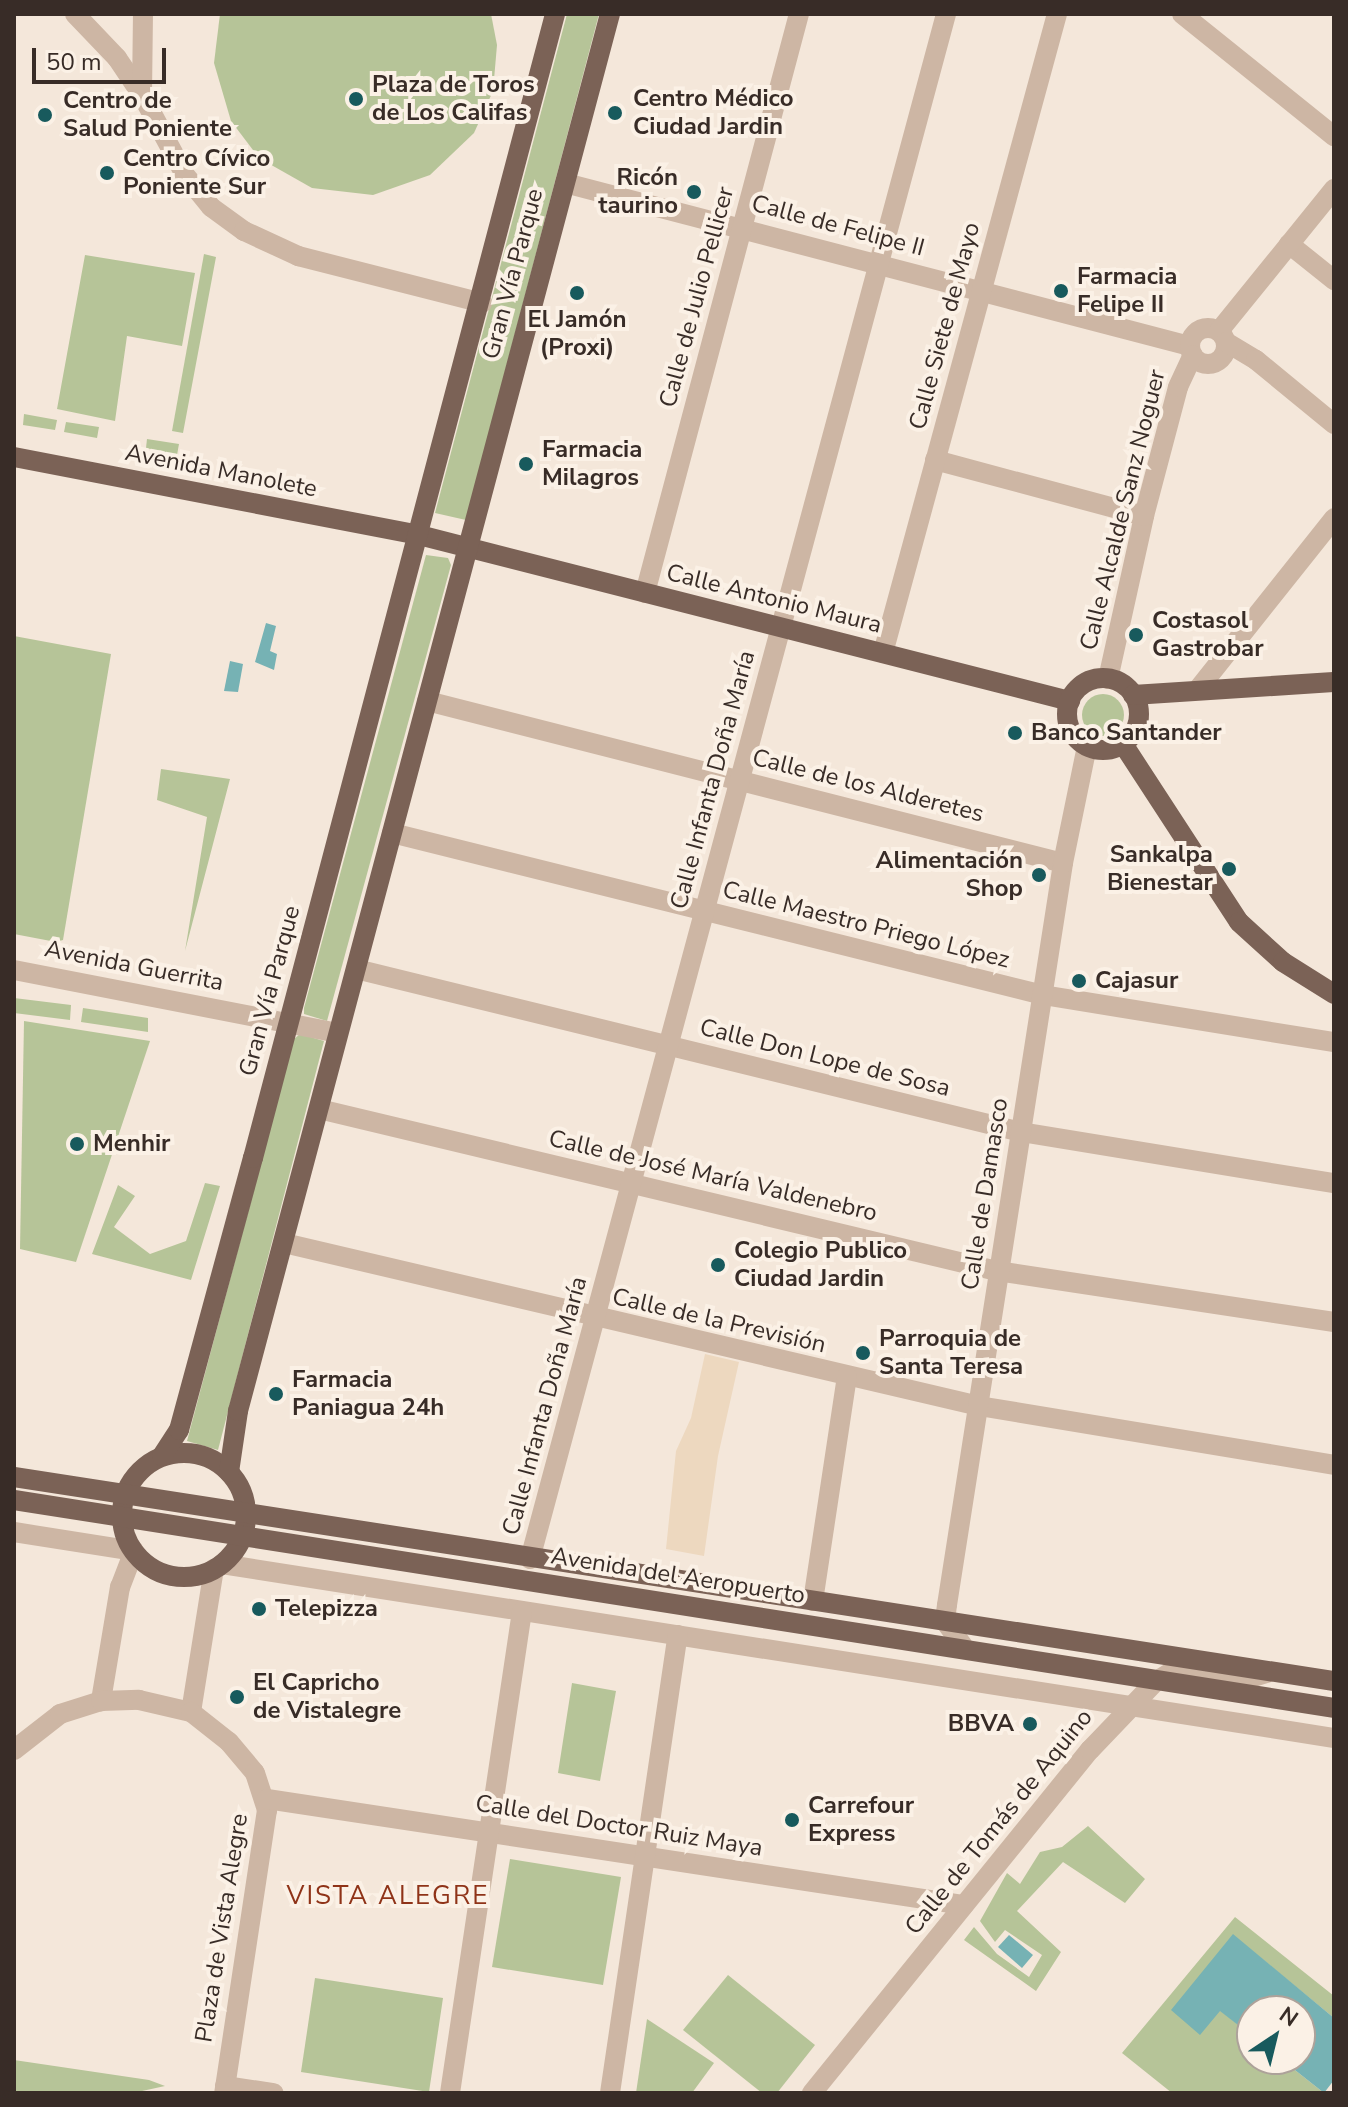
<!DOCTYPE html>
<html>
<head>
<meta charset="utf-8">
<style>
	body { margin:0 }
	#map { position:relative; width:1348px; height:2107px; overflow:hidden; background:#f4e7da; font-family:"Nunito Sans",sans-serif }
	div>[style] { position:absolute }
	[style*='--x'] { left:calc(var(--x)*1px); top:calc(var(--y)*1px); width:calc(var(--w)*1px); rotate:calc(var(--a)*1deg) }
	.green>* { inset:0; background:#b6c498 }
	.round { border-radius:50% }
	.plaza>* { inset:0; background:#edd8bf }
	.water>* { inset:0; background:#76b2b4 }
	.minor>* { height:20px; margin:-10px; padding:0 10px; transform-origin:10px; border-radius:10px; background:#cdb6a4 }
	.minor>.ring { margin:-10px; padding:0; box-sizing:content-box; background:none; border:20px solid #cdb6a4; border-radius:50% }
	.major>* { height:20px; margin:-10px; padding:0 10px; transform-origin:10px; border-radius:10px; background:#7b6256 }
	.major>.ring { margin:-10px; padding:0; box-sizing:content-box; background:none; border:20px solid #7b6256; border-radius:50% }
	.dots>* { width:22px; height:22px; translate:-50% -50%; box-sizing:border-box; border:4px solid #fbf1e6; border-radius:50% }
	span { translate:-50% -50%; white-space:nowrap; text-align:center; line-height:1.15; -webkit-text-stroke:8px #fbf1e6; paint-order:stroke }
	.poi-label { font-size:24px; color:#382c27; font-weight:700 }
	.left { translate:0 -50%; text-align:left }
	.right { translate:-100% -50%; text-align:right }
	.street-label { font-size:24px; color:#382c27 }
	.neighbourhood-label { font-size:26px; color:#8f3318; letter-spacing:2px }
	.frame { position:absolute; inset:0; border:16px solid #382c27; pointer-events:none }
	.north { position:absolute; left:1236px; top:1995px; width:80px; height:80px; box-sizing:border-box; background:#fbf1e6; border:2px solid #ada29a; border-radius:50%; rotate:35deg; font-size:22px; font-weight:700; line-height:32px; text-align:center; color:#382c27 }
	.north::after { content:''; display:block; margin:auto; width:28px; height:36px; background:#185a5d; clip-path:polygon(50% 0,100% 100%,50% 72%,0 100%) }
	.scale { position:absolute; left:32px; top:48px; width:134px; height:36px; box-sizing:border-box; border:4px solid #382c27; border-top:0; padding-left:10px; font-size:24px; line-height:28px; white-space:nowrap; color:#382c27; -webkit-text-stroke:6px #fbf1e6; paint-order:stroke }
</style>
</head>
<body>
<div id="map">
	<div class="green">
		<i style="clip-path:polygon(220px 14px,491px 14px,497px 45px,493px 91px,474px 133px,430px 175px,373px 195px,312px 188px,259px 158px,231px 121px,214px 63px)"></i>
		<i style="clip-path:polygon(567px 14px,599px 14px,466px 520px,435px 513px)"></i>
		<i style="clip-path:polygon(204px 254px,216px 257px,183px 433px,172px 431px)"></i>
		<i style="clip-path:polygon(85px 255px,195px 273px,182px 346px,127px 336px,115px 421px,57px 409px)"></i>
		<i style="clip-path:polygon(24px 414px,57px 420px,55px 430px,23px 425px)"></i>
		<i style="clip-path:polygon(66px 422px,99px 427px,97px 438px,64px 432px)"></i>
		<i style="clip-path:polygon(147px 439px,179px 444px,177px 455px,146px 448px)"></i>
		<i style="clip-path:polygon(426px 555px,448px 558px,451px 565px,327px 1021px,304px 1014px,304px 1008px)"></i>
		<i style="clip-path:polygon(14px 636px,111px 654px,63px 940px,56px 942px,14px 934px)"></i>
		<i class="round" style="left:1082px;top:694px;width:42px;height:42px"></i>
		<i style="clip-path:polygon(161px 769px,230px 779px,185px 951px,207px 817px,157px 800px)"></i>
		<i style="clip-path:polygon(14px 998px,71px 1005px,70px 1020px,14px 1013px)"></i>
		<i style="clip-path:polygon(83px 1008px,148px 1018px,148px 1032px,81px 1022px)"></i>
		<i style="clip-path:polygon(24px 1021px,150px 1041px,76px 1262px,20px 1249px)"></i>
		<i style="clip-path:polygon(300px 1034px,324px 1041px,218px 1450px,187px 1441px,294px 1039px)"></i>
		<i style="clip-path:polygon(205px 1183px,220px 1186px,191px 1280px,92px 1254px,118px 1185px,135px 1196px,114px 1227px,150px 1254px,186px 1241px)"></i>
		<i style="clip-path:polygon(572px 1683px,616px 1691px,600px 1781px,558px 1773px)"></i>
		<i style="clip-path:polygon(1088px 1826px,1145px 1879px,1125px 1903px,1063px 1862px,1017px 1911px,1061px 1952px,1036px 1991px,964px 1940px,974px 1927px,997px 1954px,1029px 1977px,1042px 1955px,1005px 1930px,995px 1942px,980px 1921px,1007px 1873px,1020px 1884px,1040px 1852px,1062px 1847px)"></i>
		<i style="clip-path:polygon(510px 1859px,621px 1877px,603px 1985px,492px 1967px)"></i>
		<i style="clip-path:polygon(1235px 1917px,1334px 1996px,1334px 2018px,1233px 1935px,1220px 2010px,1252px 2036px,1252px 2059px,1281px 2059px,1324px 2093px,1172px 2093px,1122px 2053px)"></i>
		<i style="clip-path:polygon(728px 1975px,815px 2045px,777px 2093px,762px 2093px,683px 2030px)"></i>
		<i style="clip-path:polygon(315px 1978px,443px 1998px,429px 2092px,301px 2072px)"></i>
		<i style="clip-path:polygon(647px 2019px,714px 2063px,692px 2093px,636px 2093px)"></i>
		<i style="clip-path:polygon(14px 2060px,149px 2080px,165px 2086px,133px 2093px,14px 2093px)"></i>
	</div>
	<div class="plaza">
		<i style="clip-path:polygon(705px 1354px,739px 1362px,718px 1456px,704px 1556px,666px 1549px,676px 1451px,691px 1418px)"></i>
	</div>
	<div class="water">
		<i style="clip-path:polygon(266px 623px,276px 626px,270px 651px,277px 654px,274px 670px,255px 662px)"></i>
		<i style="clip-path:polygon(230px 661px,243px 664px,238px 692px,224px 691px)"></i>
		<i style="clip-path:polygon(1233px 1934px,1334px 2018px,1334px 2080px,1324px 2093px,1281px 2059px,1300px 2059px,1300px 2011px,1252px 2011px,1252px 2036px,1220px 2011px,1200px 2035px,1171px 2010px)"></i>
		<i style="clip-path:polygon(1009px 1935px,1033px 1955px,1022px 1968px,998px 1947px)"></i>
	</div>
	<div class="minor">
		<i style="--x:75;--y:14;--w:61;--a:46.3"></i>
		<i style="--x:117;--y:58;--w:45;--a:56"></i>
		<i style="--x:142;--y:95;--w:91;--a:61.7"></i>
		<i style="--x:185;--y:175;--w:41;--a:50.9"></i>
		<i style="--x:211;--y:207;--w:41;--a:36"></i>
		<i style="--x:244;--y:231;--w:60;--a:24.8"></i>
		<i style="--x:298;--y:256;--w:190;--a:14.3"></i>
		<i style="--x:1182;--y:14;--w:195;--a:38.8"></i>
		<i style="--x:142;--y:94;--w:80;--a:-89.3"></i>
		<i style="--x:565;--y:183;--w:646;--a:14.62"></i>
		<i style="--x:1289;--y:244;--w:58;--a:38.7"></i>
		<i class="ring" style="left:1190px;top:328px;width:16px;height:16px"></i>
		<i style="--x:1219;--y:331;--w:183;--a:-51"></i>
		<i style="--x:1226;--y:342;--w:35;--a:31"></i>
		<i style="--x:1256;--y:360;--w:101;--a:39.4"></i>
		<i style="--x:935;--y:460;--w:216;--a:15"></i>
		<i style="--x:645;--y:593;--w:599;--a:-75.11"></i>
		<i style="--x:883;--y:653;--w:662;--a:-74.77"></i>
		<i style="--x:1108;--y:679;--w:167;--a:-77.5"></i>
		<i style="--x:1144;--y:516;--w:133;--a:-75.2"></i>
		<i style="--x:1178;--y:387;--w:35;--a:-65"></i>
		<i style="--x:1199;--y:688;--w:217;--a:-51.5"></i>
		<i style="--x:427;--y:701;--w:656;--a:14.29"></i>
		<i style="--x:392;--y:833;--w:671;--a:13.97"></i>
		<i style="--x:1043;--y:995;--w:295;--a:9.2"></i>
		<i style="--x:356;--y:969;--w:685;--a:13.77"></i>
		<i style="--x:1021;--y:1132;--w:317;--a:9.3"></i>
		<i style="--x:14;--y:970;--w:330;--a:11"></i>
		<i style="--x:319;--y:1109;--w:697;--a:13.44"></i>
		<i style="--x:997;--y:1271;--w:341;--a:8.6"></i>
		<i style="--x:284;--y:1243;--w:714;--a:13.2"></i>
		<i style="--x:979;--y:1406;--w:360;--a:9.4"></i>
		<i style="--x:14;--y:1532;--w:121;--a:9"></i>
		<i style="--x:134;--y:1551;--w:39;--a:111"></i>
		<i style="--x:120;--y:1587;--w:116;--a:99.5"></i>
		<i style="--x:530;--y:1559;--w:1600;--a:-74.93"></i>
		<i style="--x:222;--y:1564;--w:1126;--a:8.89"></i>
		<i style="--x:813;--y:1601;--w:227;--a:-81.4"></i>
		<i style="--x:963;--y:1646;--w:31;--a:-126"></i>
		<i style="--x:945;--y:1621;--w:16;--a:-83"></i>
		<i style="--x:947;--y:1605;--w:751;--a:-81.11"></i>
		<i style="--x:1063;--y:863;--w:119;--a:-78.4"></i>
		<i style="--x:191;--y:1712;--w:145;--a:-80.9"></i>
		<i style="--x:14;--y:1750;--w:58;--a:-38"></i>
		<i style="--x:60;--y:1714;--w:43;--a:-17.6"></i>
		<i style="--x:101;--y:1701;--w:38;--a:-2"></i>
		<i style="--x:139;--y:1700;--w:53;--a:13"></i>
		<i style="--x:191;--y:1712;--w:48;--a:38.3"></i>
		<i style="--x:229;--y:1742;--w:40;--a:50"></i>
		<i style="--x:255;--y:1773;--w:39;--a:72"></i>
		<i style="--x:267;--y:1810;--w:286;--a:98.6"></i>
		<i style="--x:267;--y:1799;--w:705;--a:8.65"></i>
		<i style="--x:225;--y:2086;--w:49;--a:8.3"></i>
		<i style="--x:450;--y:2093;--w:487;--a:-81.5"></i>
		<i style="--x:610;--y:2093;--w:463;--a:-81.6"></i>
		<i style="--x:812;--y:2093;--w:442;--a:-51"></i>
		<i style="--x:1090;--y:1750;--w:94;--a:-46.3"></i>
		<i style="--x:1155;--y:1682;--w:25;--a:-32"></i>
		<i style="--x:1176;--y:1669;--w:72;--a:8"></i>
		<i style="--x:1247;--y:1679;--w:24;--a:-17"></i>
	</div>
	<div class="major">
		<i style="--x:14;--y:457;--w:412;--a:10.9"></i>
		<i style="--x:419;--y:535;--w:672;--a:14.31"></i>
		<i class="ring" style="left:1067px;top:678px;width:52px;height:52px"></i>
		<i style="--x:1133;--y:695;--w:201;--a:-3.7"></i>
		<i style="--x:1123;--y:744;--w:212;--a:56.9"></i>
		<i style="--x:1239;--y:922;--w:59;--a:42.3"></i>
		<i style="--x:1283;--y:962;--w:60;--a:32.1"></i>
		<i class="ring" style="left:122px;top:1453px;width:104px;height:104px"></i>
		<i style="--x:162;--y:1456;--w:31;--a:-57"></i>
		<i style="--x:179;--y:1430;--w:282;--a:-74.8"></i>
		<i style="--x:253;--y:1158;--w:1183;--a:-75.21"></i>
		<i style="--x:229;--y:1472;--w:62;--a:-81.6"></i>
		<i style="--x:238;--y:1411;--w:1446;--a:-75.09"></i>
		<i style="--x:14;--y:1477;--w:1336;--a:8.79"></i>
		<i style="--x:14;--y:1500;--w:1336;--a:8.95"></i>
	</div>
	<div class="dots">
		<i style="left:356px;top:99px;background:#185a5d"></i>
		<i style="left:615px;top:113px;background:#185a5d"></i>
		<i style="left:45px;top:115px;background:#185a5d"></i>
		<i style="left:107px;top:173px;background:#185a5d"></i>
		<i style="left:694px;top:192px;background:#185a5d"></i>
		<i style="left:1061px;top:291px;background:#185a5d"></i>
		<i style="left:577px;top:293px;background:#185a5d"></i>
		<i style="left:526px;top:464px;background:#185a5d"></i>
		<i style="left:1136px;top:635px;background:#185a5d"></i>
		<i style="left:1015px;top:733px;background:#185a5d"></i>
		<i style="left:1229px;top:869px;background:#185a5d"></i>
		<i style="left:1039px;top:875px;background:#185a5d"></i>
		<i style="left:1079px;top:981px;background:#185a5d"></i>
		<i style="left:77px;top:1144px;background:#185a5d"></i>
		<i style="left:718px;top:1265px;background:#185a5d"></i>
		<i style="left:863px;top:1353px;background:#185a5d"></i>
		<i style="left:276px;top:1394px;background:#185a5d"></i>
		<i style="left:259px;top:1609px;background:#185a5d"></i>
		<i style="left:237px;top:1697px;background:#185a5d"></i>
		<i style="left:1030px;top:1724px;background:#185a5d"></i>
		<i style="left:792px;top:1820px;background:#185a5d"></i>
	</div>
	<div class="poi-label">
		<span class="left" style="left:372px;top:99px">Plaza de Toros<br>de Los Califas</span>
		<span class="left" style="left:633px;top:113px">Centro Médico<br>Ciudad Jardin</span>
		<span class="left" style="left:63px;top:115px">Centro de<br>Salud Poniente</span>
		<span class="left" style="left:123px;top:173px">Centro Cívico<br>Poniente Sur</span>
		<span class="right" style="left:678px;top:192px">Ricón<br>taurino</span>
		<span class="left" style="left:1077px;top:291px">Farmacia<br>Felipe II</span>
		<span style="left:577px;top:334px">El Jamón<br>(Proxi)</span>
		<span class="left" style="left:542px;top:464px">Farmacia<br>Milagros</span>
		<span class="left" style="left:1152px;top:635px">Costasol<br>Gastrobar</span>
		<span class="left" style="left:1031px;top:733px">Banco Santander</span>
		<span class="right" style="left:1213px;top:869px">Sankalpa<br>Bienestar</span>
		<span class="right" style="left:1023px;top:875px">Alimentación<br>Shop</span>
		<span class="left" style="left:1095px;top:981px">Cajasur</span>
		<span class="left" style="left:93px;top:1144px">Menhir</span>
		<span class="left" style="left:734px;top:1265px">Colegio Publico<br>Ciudad Jardin</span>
		<span class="left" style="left:879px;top:1353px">Parroquia de<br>Santa Teresa</span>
		<span class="left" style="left:292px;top:1394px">Farmacia<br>Paniagua 24h</span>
		<span class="left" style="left:275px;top:1609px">Telepizza</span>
		<span class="left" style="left:253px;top:1697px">El Capricho<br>de Vistalegre</span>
		<span class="right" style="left:1014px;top:1724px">BBVA</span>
		<span class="left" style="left:808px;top:1820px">Carrefour<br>Express</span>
	</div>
	<div class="street-label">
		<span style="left:838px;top:226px;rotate:15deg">Calle de Felipe II</span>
		<span style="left:513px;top:274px;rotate:-75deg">Gran Vía Parque</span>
		<span style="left:697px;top:297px;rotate:-75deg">Calle de Julio Pellicer</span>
		<span style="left:945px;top:326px;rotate:-75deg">Calle Siete de Mayo</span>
		<span style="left:221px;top:471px;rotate:11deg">Avenida Manolete</span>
		<span style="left:1123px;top:510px;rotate:-76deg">Calle Alcalde Sanz Noguer</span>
		<span style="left:774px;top:599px;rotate:14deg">Calle Antonio Maura</span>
		<span style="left:713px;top:780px;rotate:-75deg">Calle Infanta Doña María</span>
		<span style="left:868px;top:786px;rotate:14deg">Calle de los Alderetes</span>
		<span style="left:866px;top:925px;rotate:14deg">Calle Maestro Priego López</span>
		<span style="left:134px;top:966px;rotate:11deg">Avenida Guerrita</span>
		<span style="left:270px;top:991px;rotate:-75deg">Gran Vía Parque</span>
		<span style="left:825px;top:1058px;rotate:14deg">Calle Don Lope de Sosa</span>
		<span style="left:713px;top:1176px;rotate:13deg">Calle de José María Valdenebro</span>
		<span style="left:985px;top:1194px;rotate:-81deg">Calle de Damasco</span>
		<span style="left:719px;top:1321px;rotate:13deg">Calle de la Previsión</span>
		<span style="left:545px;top:1406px;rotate:-75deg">Calle Infanta Doña María</span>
		<span style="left:678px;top:1576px;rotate:9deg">Avenida del Aeropuerto</span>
		<span style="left:999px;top:1822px;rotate:-51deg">Calle de Tomás de Aquino</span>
		<span style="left:619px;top:1826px;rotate:9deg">Calle del Doctor Ruiz Maya</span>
		<span style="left:222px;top:1928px;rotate:-81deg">Plaza de Vista Alegre</span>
	</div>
	<div class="neighbourhood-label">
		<span style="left:388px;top:1896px">VISTA ALEGRE</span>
	</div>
	<div class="frame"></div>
	<div class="north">N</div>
	<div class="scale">50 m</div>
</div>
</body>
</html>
